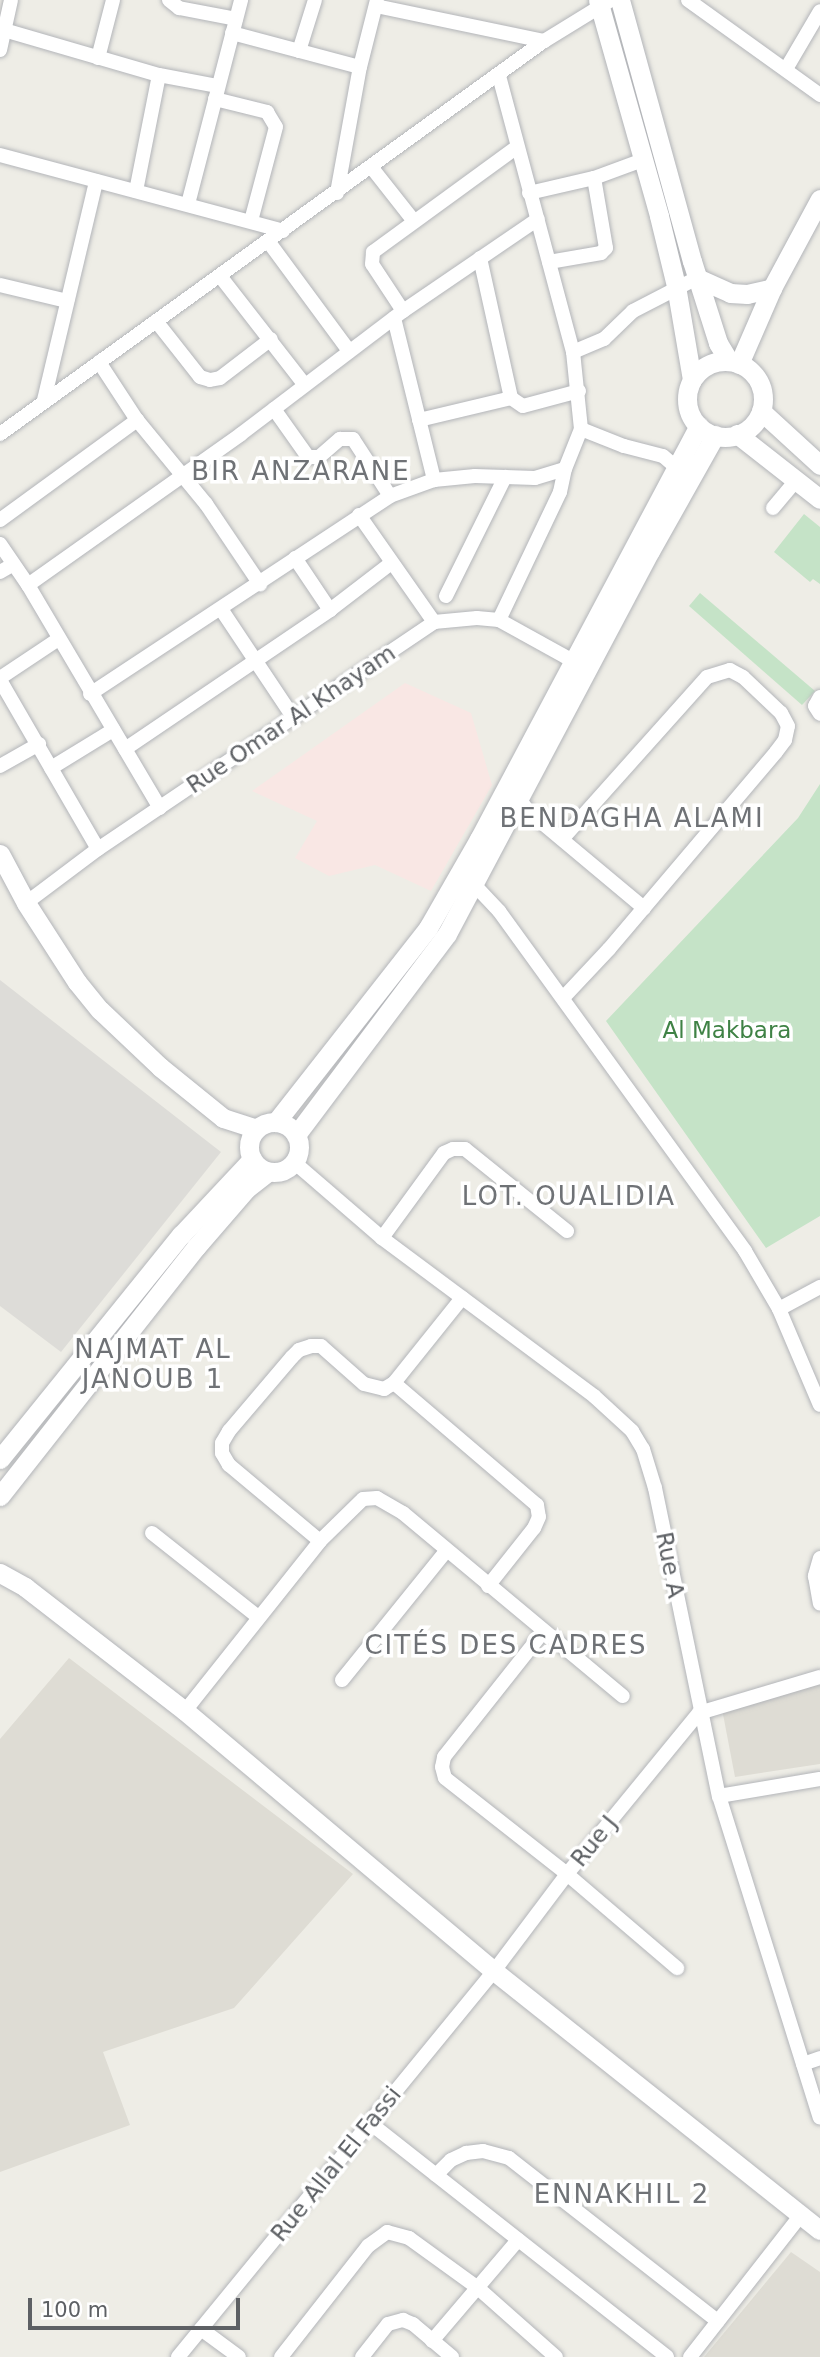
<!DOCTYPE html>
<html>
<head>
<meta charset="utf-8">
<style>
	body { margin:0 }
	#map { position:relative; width:820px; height:2357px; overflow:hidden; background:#eeede6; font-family:"DejaVu Sans",sans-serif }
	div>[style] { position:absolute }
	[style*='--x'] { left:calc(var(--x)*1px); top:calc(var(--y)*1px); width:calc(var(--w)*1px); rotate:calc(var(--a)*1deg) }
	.industrial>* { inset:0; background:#dddcd8 }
	.education>* { inset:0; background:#dedcd4 }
	.medical>* { inset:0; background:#f9e7e4 }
	.green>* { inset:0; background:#c5e3c7 }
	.roads { filter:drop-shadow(0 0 2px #b3b5b9) drop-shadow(0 0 2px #b3b5b9) }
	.street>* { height:14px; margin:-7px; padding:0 7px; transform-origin:7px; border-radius:7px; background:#fff }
	.secondary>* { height:19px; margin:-9.5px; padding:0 9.5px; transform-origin:9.5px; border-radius:9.5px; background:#fff }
	.secondary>.ring { margin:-9.5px; padding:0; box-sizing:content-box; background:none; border:19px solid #fff; border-radius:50% }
	span { translate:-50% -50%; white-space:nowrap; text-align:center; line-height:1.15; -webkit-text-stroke:7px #fff; paint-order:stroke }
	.street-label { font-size:23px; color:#5d6064 }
	.park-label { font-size:23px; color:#3f8245 }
	.quarter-label { font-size:26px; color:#6f7276; letter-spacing:2px }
	.scale { position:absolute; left:28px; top:2298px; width:212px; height:32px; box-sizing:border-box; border:4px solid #5d6064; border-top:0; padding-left:9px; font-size:21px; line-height:24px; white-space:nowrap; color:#5d6064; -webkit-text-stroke:5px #fff; paint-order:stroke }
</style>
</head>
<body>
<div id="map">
	<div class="industrial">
		<i style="clip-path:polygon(0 980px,221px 1152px,61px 1352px,0 1306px)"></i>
	</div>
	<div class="education">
		<i style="clip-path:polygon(69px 1658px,353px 1874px,234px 2008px,103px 2052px,130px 2125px,0 2172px,0 1739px)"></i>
		<i style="clip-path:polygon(820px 1676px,820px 1764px,735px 1777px,722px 1709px)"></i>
		<i style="clip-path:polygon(791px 2252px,820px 2272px,820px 2357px,704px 2357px)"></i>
	</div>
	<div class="medical">
		<i style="clip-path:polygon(405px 683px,471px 713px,492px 785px,431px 891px,375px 865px,329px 876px,295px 858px,317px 821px,252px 791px)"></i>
	</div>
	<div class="green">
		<i style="clip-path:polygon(804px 514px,820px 527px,820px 584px,813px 579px,810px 582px,774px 552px)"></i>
		<i style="clip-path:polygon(700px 593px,815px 691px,802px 705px,689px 606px)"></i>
		<i style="clip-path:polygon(820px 784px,820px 1216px,766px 1248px,606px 1021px,798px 818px)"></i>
	</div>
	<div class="roads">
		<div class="street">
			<i style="--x:169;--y:0;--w:13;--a:39"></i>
			<i style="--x:179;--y:8;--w:58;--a:10.9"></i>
			<i style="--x:688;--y:0;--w:163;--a:35.7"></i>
			<i style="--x:376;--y:6;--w:172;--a:11.8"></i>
			<i style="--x:4;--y:30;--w:161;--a:16.2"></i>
			<i style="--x:159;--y:75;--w:60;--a:10.6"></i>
			<i style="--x:232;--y:33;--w:132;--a:14.9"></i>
			<i style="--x:0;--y:50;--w:51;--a:-77.6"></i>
			<i style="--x:299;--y:51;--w:53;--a:-72.6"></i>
			<i style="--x:98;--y:58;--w:60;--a:-75.5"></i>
			<i style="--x:786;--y:69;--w:67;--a:-59.6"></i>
			<i style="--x:215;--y:99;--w:54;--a:14"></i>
			<i style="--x:267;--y:112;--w:17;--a:59"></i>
			<i style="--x:276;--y:127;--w:97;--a:104.9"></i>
			<i style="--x:0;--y:155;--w:293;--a:15"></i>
			<i style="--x:372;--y:168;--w:66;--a:51.7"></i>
			<i style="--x:136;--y:191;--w:118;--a:-78.8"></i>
			<i style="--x:337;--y:193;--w:128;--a:-79.7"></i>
			<i style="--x:360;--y:67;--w:69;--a:-75.8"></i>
			<i style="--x:529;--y:193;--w:67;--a:-13"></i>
			<i style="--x:594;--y:178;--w:52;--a:-20.2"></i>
			<i style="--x:188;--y:204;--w:211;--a:-75.4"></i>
			<i style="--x:268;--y:241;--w:137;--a:53.6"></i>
			<i style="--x:480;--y:258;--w:143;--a:77.5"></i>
			<i style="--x:511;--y:398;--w:14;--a:34"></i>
			<i style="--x:523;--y:406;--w:58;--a:-15"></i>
			<i style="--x:549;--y:262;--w:53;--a:-9.8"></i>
			<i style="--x:601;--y:253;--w:7;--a:-45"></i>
			<i style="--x:606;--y:248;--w:71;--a:-99.7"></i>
			<i style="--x:220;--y:276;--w:137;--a:52.1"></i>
			<i style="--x:0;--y:285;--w:69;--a:13.4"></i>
			<i style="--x:403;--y:311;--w:56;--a:-123.4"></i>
			<i style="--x:372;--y:264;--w:12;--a:-85"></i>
			<i style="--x:373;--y:252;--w:178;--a:-36.1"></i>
			<i style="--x:394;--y:318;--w:167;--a:76.1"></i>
			<i style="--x:156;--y:321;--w:71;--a:51.8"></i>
			<i style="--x:200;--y:377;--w:10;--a:17"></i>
			<i style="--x:210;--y:380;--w:10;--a:-11"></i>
			<i style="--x:220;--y:378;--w:64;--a:-37.4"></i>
			<i style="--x:573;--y:352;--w:34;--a:-23"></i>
			<i style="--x:604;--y:339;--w:40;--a:-44"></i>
			<i style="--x:633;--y:311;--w:72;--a:-27.3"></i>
			<i style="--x:99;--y:362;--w:69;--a:56.8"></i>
			<i style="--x:137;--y:420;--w:109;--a:50.6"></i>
			<i style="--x:206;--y:504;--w:97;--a:56"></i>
			<i style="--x:44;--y:400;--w:225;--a:-76.6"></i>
			<i style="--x:274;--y:409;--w:59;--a:54.7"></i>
			<i style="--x:308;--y:457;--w:11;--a:0"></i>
			<i style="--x:319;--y:457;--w:28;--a:-41"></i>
			<i style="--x:340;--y:439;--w:13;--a:0"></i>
			<i style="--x:353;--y:439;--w:68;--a:57"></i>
			<i style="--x:419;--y:420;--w:95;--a:-13.4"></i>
			<i style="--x:581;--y:429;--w:46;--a:21.6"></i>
			<i style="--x:624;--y:446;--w:40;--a:14.4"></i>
			<i style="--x:663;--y:456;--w:18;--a:41"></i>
			<i style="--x:0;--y:434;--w:671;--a:-35.85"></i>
			<i style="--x:544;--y:41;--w:79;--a:-31.5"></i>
			<i style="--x:773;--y:508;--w:35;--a:-50"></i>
			<i style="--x:359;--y:515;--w:131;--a:55"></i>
			<i style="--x:0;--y:520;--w:170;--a:-36.1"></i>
			<i style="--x:0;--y:544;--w:50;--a:55.7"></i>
			<i style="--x:28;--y:585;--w:259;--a:59.4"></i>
			<i style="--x:295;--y:558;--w:63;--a:56.1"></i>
			<i style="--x:0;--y:572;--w:14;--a:-30"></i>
			<i style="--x:28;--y:585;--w:261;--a:-35.3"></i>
			<i style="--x:241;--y:434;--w:203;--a:-37.2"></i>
			<i style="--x:403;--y:311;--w:163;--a:-34.3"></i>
			<i style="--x:446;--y:596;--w:133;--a:-63.6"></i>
			<i style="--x:221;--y:609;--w:130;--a:56.3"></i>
			<i style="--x:499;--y:620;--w:142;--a:-64.5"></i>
			<i style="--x:560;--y:492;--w:24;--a:-78"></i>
			<i style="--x:0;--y:678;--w:69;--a:-33.7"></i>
			<i style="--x:0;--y:680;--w:195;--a:59.9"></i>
			<i style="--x:90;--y:694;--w:359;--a:-33.4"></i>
			<i style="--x:390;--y:496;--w:47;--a:-20"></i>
			<i style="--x:434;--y:480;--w:41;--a:-5.6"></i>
			<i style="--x:475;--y:476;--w:60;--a:1.9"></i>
			<i style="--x:535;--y:478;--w:31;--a:-17"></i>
			<i style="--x:565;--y:469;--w:43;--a:-68.2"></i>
			<i style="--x:581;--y:429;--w:77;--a:-95.9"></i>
			<i style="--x:573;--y:352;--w:286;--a:-105"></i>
			<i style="--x:820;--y:697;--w:10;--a:119"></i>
			<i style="--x:815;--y:706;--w:9;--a:58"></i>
			<i style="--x:125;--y:749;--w:248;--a:-34.1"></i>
			<i style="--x:330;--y:610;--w:76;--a:-37.5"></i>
			<i style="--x:0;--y:766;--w:45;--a:-29.4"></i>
			<i style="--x:51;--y:768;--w:73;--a:-31.5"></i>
			<i style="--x:515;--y:793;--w:24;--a:54"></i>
			<i style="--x:529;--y:812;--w:150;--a:39.9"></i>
			<i style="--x:467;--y:877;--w:47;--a:46.7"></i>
			<i style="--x:499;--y:911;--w:420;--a:54.1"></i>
			<i style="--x:745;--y:1251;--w:67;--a:59.6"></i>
			<i style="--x:779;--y:1309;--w:104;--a:66.9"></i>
			<i style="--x:26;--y:903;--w:90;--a:-36.9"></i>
			<i style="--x:98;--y:849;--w:405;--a:-34"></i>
			<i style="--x:434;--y:622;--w:43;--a:-5.3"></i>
			<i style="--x:477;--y:618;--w:22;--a:5"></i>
			<i style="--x:499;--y:620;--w:95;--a:29"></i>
			<i style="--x:563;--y:998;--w:67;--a:-46.8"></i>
			<i style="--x:609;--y:949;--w:258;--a:-49.7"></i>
			<i style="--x:776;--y:752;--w:15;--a:-53"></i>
			<i style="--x:785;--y:740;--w:14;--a:-78"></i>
			<i style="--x:788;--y:726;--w:15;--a:-118"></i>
			<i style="--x:781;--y:713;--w:52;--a:-136.5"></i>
			<i style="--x:743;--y:677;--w:15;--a:-152"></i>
			<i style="--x:730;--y:670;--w:24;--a:163"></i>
			<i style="--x:707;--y:677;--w:216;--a:131.8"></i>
			<i style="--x:294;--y:1162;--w:116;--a:40.8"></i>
			<i style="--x:382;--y:1238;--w:264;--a:36.7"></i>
			<i style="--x:594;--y:1396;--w:52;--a:42.6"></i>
			<i style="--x:632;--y:1431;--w:21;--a:59"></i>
			<i style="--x:643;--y:1449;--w:41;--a:72.9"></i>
			<i style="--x:655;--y:1488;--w:315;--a:78.3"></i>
			<i style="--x:719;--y:1796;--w:337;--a:72.6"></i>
			<i style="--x:382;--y:1238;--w:105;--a:-53.9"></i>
			<i style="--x:444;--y:1153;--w:10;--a:-24"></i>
			<i style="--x:453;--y:1149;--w:12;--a:0"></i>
			<i style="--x:465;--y:1149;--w:131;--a:38.8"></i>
			<i style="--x:779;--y:1309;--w:47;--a:-28.2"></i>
			<i style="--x:394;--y:1383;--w:188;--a:40.5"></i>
			<i style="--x:537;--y:1505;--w:12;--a:81"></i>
			<i style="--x:539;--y:1517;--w:12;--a:114"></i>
			<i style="--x:534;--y:1528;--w:74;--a:128.4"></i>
			<i style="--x:152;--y:1533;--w:135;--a:38.4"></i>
			<i style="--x:320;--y:1541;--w:119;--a:-140.1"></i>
			<i style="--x:229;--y:1465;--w:14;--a:-120"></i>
			<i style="--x:222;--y:1453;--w:10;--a:-90"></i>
			<i style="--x:222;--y:1443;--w:14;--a:-60"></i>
			<i style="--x:229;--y:1431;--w:97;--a:-49.6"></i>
			<i style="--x:292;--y:1357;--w:10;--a:-45"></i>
			<i style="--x:299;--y:1350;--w:13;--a:-18"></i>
			<i style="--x:311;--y:1346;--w:10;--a:0"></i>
			<i style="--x:321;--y:1346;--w:57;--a:41.5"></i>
			<i style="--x:364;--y:1384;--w:21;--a:14"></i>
			<i style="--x:384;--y:1389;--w:12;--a:-31"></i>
			<i style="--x:394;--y:1383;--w:109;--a:-51.3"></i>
			<i style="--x:820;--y:1558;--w:19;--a:106"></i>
			<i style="--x:815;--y:1576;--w:28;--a:80"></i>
			<i style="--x:543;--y:1632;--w:159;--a:128.4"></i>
			<i style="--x:444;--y:1757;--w:10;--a:101"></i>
			<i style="--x:442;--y:1767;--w:11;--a:75"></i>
			<i style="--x:445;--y:1778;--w:155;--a:38.2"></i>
			<i style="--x:567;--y:1874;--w:145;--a:40.5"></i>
			<i style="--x:342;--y:1680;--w:166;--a:-51.1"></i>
			<i style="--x:185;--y:1711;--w:217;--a:-51.5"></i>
			<i style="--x:320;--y:1541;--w:60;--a:-44.3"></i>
			<i style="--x:363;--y:1499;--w:14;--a:-4"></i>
			<i style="--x:377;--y:1498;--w:30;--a:30"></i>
			<i style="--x:403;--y:1513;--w:286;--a:39.8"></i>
			<i style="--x:719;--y:1796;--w:102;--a:-9.6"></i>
			<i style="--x:803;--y:2064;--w:18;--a:-19"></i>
			<i style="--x:370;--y:2123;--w:378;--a:38.2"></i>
			<i style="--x:436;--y:2175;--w:21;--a:-45"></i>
			<i style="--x:451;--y:2160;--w:17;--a:-25"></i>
			<i style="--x:466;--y:2153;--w:17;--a:-7"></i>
			<i style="--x:483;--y:2151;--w:27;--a:15"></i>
			<i style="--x:509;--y:2158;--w:265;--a:38"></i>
			<i style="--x:201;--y:2329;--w:47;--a:36.4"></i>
			<i style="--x:432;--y:2341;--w:133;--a:-49.6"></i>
			<i style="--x:178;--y:2357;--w:499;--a:-50.7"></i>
			<i style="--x:494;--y:1971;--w:121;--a:-53"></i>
			<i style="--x:567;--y:1874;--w:208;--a:-50.7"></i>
			<i style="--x:699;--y:1713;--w:126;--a:-16.6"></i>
			<i style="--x:281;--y:2357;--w:141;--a:-51.9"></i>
			<i style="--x:368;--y:2246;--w:24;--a:-36"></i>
			<i style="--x:387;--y:2232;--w:23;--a:15"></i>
			<i style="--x:409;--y:2238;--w:85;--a:35.9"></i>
			<i style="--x:478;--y:2288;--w:104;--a:41.5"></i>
			<i style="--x:362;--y:2357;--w:42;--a:-51.8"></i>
			<i style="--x:388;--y:2324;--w:16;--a:-15"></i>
			<i style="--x:403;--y:2320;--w:11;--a:22"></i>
			<i style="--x:413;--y:2324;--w:51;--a:40.2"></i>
			<i style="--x:690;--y:2357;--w:180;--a:-52"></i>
		</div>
		<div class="secondary">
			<i style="--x:598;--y:0;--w:224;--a:74.2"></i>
			<i style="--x:659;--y:216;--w:72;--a:76.3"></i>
			<i style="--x:676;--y:286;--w:95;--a:80.3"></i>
			<i style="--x:620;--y:0;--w:271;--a:74.6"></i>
			<i style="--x:692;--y:261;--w:86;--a:72.4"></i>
			<i style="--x:718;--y:343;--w:21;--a:59"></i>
			<i style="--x:697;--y:278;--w:36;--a:24"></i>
			<i style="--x:730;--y:293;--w:17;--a:3"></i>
			<i style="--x:747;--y:294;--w:26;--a:-13"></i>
			<i class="ring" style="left:687px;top:361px;width:57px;height:57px"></i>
			<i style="--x:739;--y:364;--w:83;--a:-66.5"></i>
			<i style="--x:772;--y:288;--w:101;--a:-61.7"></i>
			<i style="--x:761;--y:411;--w:80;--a:42.5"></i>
			<i style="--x:737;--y:434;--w:105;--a:38.1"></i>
			<i style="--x:0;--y:854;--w:55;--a:62"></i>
			<i style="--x:26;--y:903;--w:94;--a:57.2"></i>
			<i style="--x:77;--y:982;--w:36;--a:51"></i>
			<i style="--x:100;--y:1010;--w:83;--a:43.5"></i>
			<i style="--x:160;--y:1067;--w:81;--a:39"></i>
			<i style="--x:223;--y:1118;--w:35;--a:18"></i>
			<i class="ring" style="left:249px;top:1122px;width:31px;height:31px"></i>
			<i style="--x:276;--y:1122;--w:246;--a:-51.9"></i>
			<i style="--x:428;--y:928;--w:103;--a:-60.2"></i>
			<i style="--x:479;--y:839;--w:468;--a:-62"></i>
			<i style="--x:296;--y:1135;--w:251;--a:-53.1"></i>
			<i style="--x:447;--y:934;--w:433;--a:-62.1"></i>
			<i style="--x:650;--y:551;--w:133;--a:-60.7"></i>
			<i style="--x:0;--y:1459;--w:288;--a:-51.1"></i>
			<i style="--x:181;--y:1235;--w:104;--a:-46.9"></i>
			<i style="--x:0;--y:1496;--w:317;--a:-51.8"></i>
			<i style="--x:196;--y:1247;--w:77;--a:-49.2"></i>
			<i style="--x:246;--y:1189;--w:28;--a:-38"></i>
			<i style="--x:0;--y:1573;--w:29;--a:29"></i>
			<i style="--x:25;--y:1587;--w:202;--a:37.8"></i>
			<i style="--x:185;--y:1711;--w:404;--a:40.1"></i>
			<i style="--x:494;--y:1971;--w:416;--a:38.5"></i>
		</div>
	</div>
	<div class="street-label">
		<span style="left:291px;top:719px;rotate:-34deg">Rue Omar Al Khayam</span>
		<span style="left:670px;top:1565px;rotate:79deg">Rue A</span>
		<span style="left:594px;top:1841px;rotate:-51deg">Rue J</span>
		<span style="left:336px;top:2164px;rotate:-51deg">Rue Allal El Fassi</span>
	</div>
	<div class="park-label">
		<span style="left:727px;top:1030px">Al Makbara</span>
	</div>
	<div class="quarter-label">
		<span style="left:301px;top:472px">BIR ANZARANE</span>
		<span style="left:632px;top:819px">BENDAGHA ALAMI</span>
		<span style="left:569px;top:1197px">LOT. OUALIDIA</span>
		<span style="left:153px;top:1365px">NAJMAT AL<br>JANOUB 1</span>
		<span style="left:506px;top:1646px">CITÉS DES CADRES</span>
		<span style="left:622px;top:2195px">ENNAKHIL 2</span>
	</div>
	<div class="scale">100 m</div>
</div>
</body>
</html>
